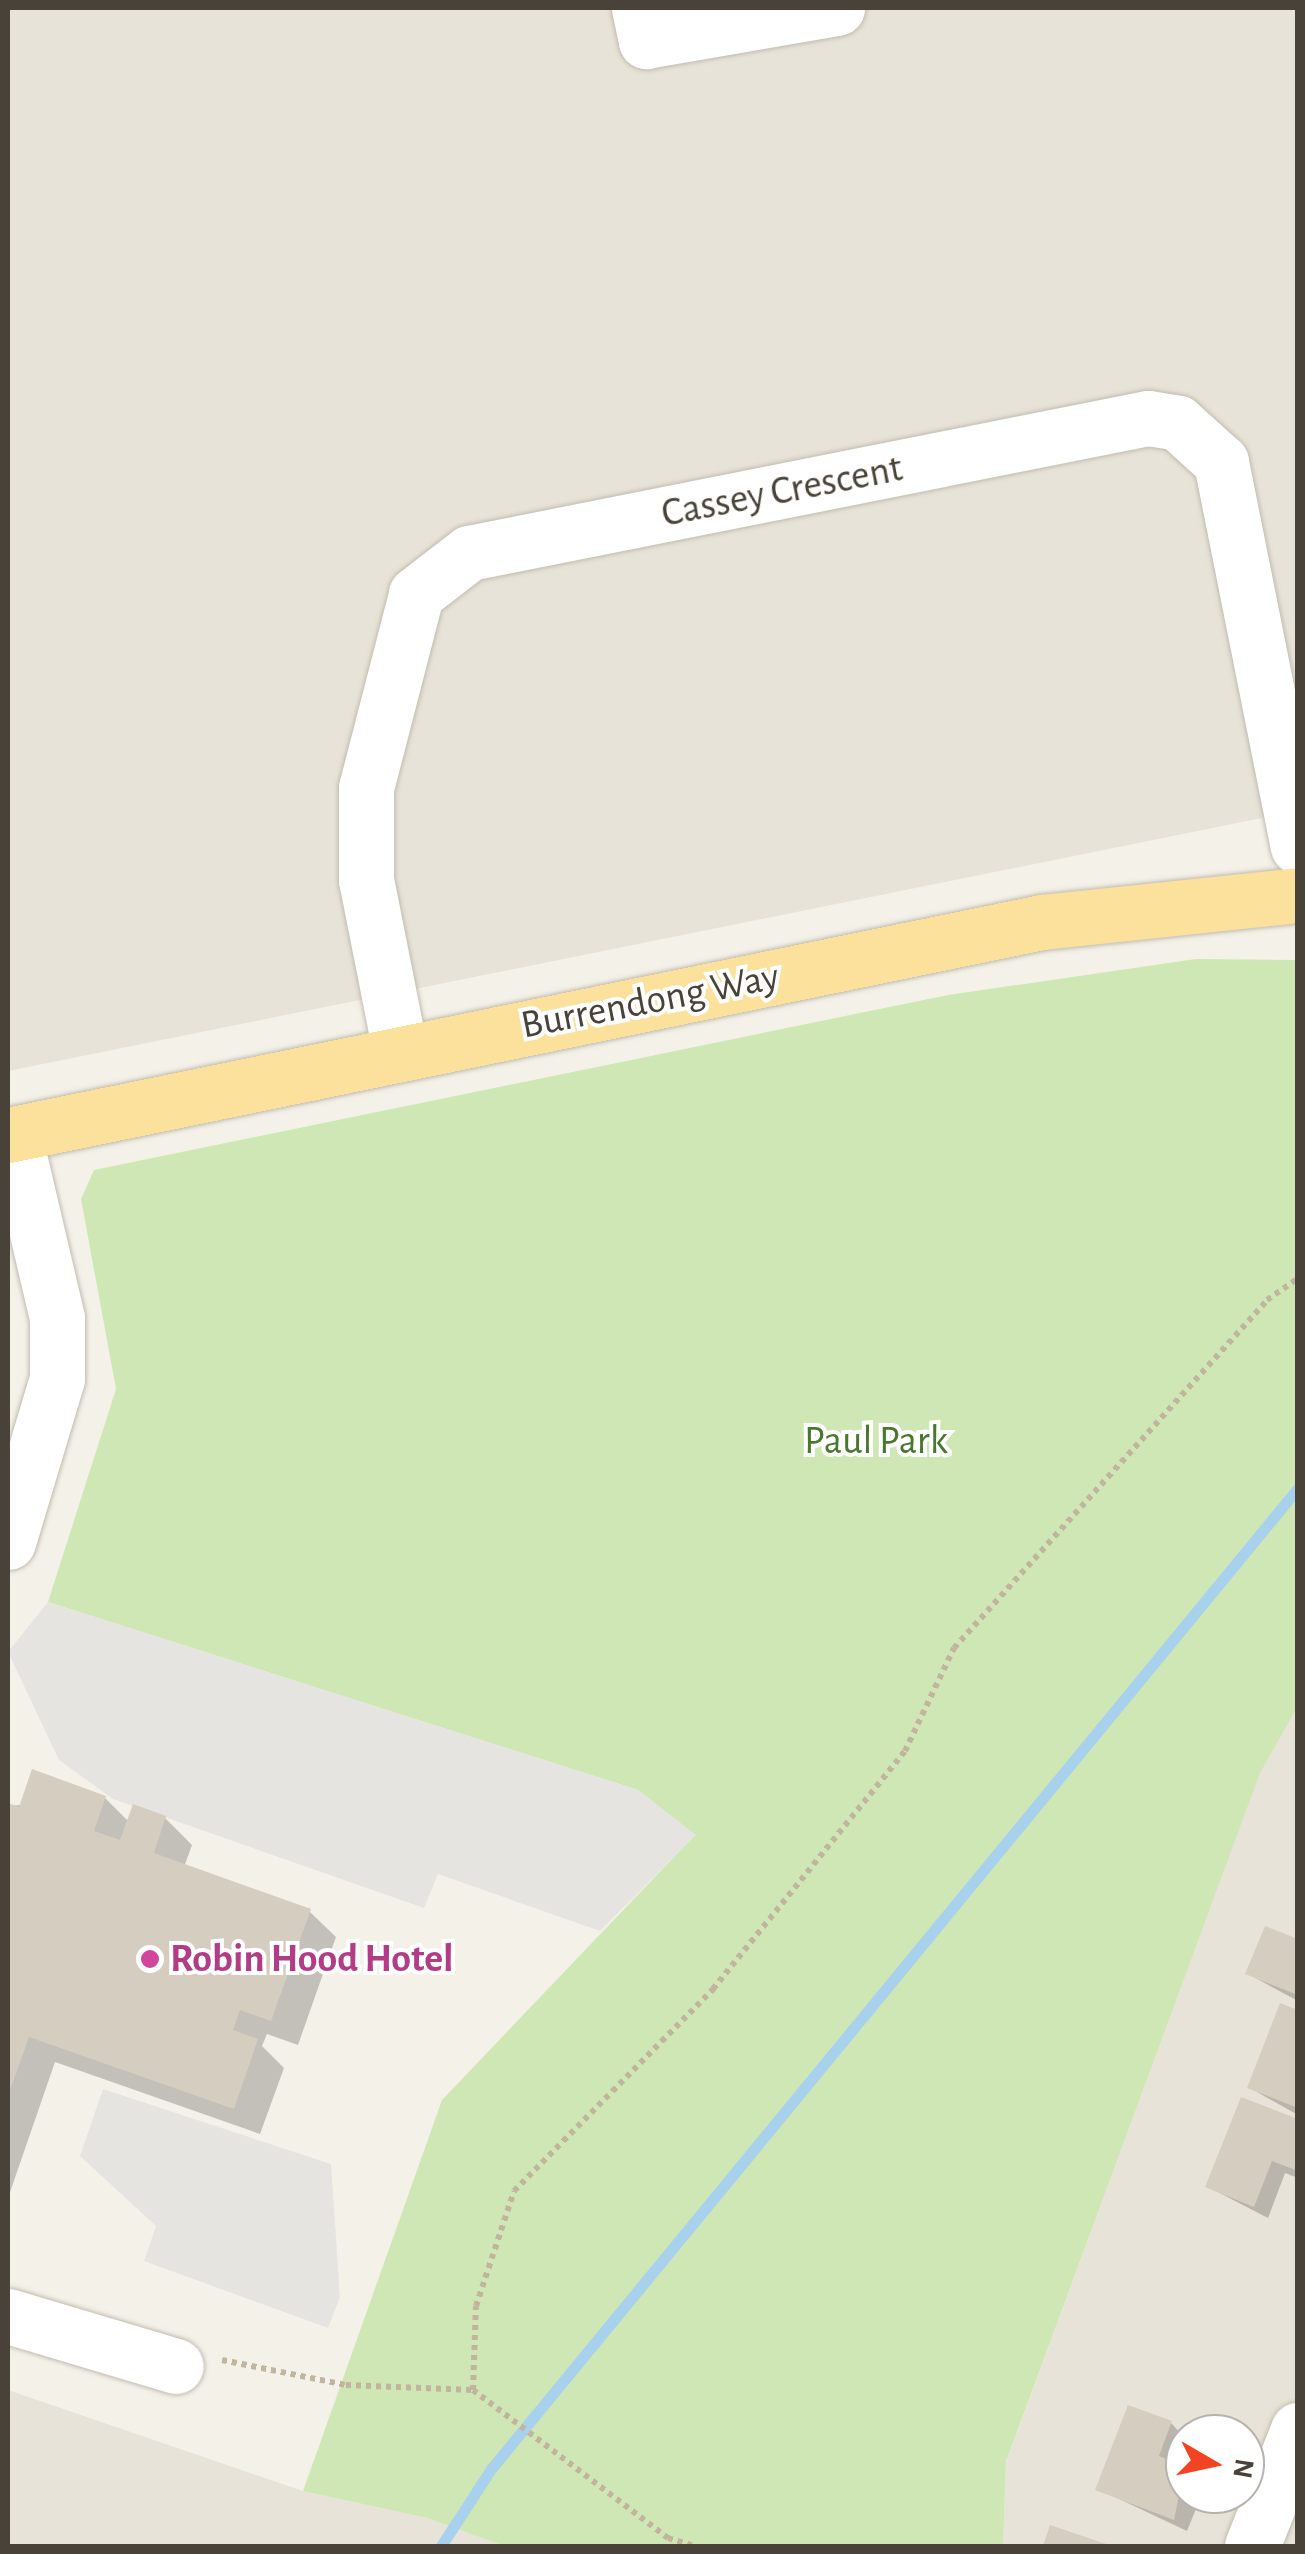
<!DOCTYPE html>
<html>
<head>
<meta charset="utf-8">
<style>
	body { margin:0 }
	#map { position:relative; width:1305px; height:2554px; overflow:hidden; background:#f4f1e9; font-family:"Alegreya Sans",sans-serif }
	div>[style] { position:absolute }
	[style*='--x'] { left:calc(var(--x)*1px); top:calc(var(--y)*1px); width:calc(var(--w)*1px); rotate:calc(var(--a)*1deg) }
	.residential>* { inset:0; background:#e8e3d8 }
	.green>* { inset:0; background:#cfe7b4 }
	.parking>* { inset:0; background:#e6e4e1 }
	.shadow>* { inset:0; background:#0003 }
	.stream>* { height:11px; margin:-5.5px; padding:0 5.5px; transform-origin:5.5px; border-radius:5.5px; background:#a8d1ee }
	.building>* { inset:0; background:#d5cdbf }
	.path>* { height:6px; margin-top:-3px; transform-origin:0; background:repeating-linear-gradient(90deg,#c1b59e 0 5px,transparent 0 10px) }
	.roads { filter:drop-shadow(0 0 2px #c2bcaf) drop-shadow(0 0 2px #c2bcaf) }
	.minor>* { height:55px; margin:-27.5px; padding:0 27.5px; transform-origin:27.5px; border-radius:27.5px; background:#fff }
	.major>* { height:55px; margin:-27.5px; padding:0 27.5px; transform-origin:27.5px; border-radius:27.5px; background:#fbe19c }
	.dots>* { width:28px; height:28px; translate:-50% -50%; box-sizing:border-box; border:5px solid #fff; border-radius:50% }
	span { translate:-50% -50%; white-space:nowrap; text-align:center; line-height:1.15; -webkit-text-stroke:8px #fff; paint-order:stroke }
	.street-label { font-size:40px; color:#484238 }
	.park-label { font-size:40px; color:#48782c }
	.hotel-label { font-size:40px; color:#b23c85; font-weight:700 }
	.left { translate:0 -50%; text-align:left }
	.frame { position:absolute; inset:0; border:10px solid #484238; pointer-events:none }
	.north { position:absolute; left:1165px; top:2414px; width:100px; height:100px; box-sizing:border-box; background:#fff; border:2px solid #b6b3af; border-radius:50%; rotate:99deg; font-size:28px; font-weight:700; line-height:40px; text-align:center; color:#484238 }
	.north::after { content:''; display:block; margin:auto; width:35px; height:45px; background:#f24422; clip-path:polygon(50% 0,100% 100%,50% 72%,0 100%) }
</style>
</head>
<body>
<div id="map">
	<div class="residential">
		<i style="clip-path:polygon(8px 8px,1297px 8px,1297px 811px,8px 1071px)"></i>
		<i style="clip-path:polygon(evenodd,1297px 1708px,1297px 2546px,1003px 2546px,1006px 2463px,1260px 1772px,1297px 1708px,1185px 2434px,1245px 2434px,1245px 2494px,1185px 2494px,1185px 2434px)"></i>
		<i style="clip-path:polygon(8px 2390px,303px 2491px,427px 2518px,504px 2546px,8px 2546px)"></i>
	</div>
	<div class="green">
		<i style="clip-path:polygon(1196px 959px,1297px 960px,1297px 1708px,1260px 1773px,1006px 2462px,1003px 2546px,504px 2546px,427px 2518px,303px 2491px,442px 2100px,695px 1835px,638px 1790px,48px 1602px,116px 1389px,81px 1199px,94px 1170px,948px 995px)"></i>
	</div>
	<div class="parking">
		<i style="clip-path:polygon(48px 1602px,638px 1790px,696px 1835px,600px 1931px,438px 1874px,424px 1908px,113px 1799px,59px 1760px,8px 1652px)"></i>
		<i style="clip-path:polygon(103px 2089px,331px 2164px,340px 2297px,328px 2328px,144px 2261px,156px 2226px,80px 2156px)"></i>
	</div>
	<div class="shadow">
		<i style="clip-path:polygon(105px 1798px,129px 1822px,165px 1818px,192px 1845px,184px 1867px,309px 1911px,336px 1937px,298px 2045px,267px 2034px,262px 2046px,284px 2068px,260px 2134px,55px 2062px,8px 2198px,8px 1806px)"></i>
		<i style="clip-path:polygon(1298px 1942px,1298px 2001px,1248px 1974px)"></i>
		<i style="clip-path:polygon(1298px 2013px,1298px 2115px,1250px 2088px)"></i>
		<i style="clip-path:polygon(1298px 2122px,1298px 2178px,1285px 2173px,1268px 2218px,1208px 2187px)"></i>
		<i style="clip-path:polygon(1171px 2423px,1184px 2437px,1174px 2465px,1185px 2469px,1185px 2494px,1202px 2494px,1187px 2531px,1098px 2489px)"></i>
	</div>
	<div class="stream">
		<i style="--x:441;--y:2546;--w:92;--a:-57"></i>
		<i style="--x:491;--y:2469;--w:1270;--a:-50.56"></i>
	</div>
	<div class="building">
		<i style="clip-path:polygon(32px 1769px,106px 1796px,94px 1831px,120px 1840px,133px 1804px,166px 1816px,154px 1853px,311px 1909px,271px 2021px,240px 2010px,233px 2030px,258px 2039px,234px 2109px,29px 2037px,8px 2096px,8px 1803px,19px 1807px)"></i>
		<i style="clip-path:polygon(1265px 1926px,1298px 1939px,1298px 1995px,1245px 1974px)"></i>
		<i style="clip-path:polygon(1280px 2003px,1298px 2010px,1298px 2108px,1247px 2088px)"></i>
		<i style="clip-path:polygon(1241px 2097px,1298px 2119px,1298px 2171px,1272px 2161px,1254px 2207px,1205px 2187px)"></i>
		<i style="clip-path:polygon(1128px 2405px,1172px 2421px,1159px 2456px,1185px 2467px,1174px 2520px,1095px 2490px)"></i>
		<i style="clip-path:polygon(1050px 2525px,1112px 2546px,1043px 2546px)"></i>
	</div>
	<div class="path">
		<i style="--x:222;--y:2360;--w:126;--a:11.4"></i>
		<i style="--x:346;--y:2385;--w:127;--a:2.3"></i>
		<i style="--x:473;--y:2390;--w:245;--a:37.2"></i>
		<i style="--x:668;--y:2538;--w:28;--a:17"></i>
		<i style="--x:473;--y:2390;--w:84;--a:-88"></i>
		<i style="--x:476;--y:2306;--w:121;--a:-71.7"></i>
		<i style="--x:514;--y:2191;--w:284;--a:-45.4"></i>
		<i style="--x:713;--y:1989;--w:306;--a:-51.1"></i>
		<i style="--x:905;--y:1751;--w:114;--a:-64.6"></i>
		<i style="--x:954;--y:1648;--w:468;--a:-48"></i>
		<i style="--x:1267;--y:1300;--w:38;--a:-35"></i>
	</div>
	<div class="roads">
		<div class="minor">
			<i style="--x:639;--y:8;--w:34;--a:78"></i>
			<i style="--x:646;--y:41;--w:194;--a:-9.8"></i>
			<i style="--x:400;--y:1051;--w:174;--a:-101.2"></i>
			<i style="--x:366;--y:880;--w:92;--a:-90"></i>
			<i style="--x:366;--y:788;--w:200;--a:-75.5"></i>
			<i style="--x:416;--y:594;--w:67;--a:-37.7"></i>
			<i style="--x:469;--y:553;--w:692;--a:-11.25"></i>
			<i style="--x:1148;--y:418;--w:30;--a:9"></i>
			<i style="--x:1178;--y:423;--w:58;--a:42.2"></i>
			<i style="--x:1221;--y:462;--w:392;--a:78.7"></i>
			<i style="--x:8;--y:1542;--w:170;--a:-73.3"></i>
			<i style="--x:57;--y:1379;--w:61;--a:-90"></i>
			<i style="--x:57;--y:1318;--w:189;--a:-103.2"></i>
			<i style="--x:8;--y:2316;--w:175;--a:16.6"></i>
			<i style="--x:1252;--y:2546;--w:125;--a:-68.4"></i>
		</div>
		<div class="major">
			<i style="--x:8;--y:1135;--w:1056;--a:-11.64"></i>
			<i style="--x:1042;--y:922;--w:257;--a:-6"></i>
		</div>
	</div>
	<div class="dots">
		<i style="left:150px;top:1959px;background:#d1479c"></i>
	</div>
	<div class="street-label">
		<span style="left:782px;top:491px;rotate:-11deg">Cassey Crescent</span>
		<span style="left:650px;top:1001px;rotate:-11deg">Burrendong Way</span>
	</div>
	<div class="park-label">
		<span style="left:876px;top:1441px">Paul Park</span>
	</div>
	<div class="hotel-label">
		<span class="left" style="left:170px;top:1959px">Robin Hood Hotel</span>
	</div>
	<div class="frame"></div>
	<div class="north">N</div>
</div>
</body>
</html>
